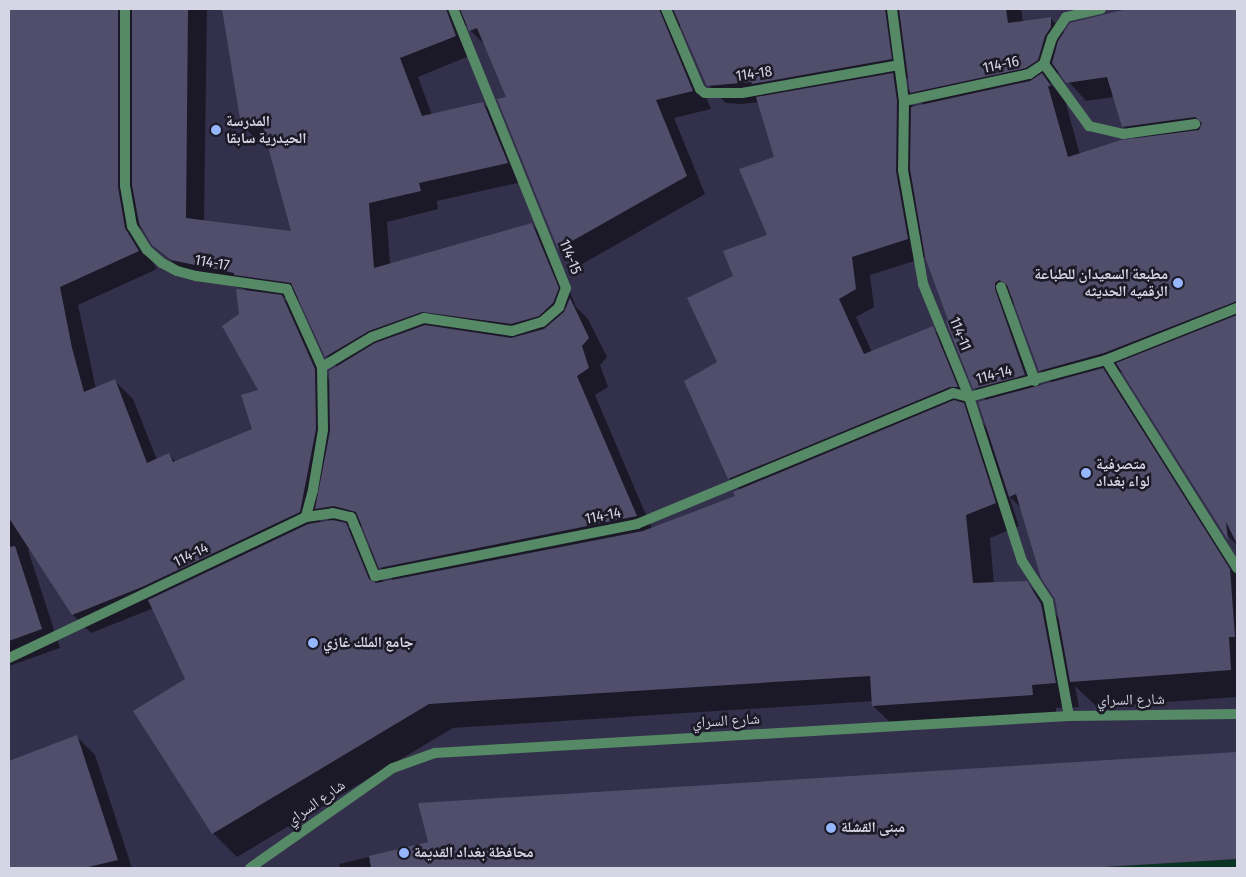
<!DOCTYPE html>
<html>
<head>
<meta charset="utf-8">
<style>
	body { margin:0 }
	#map { position:relative; width:1246px; height:877px; overflow:hidden; background:#33304b; font-family:"Fira Sans Condensed","Noto Naskh Arabic",sans-serif }
	div>[style] { position:absolute }
	[style*='--x'] { left:calc(var(--x)*1px); top:calc(var(--y)*1px); width:calc(var(--w)*1px); rotate:calc(var(--a)*1deg) }
	.green>* { inset:0; background:#126344 }
	.shadow>* { inset:0; background:#0007 }
	.building>* { inset:0; background:#514e6c }
	.service>* { height:10px; margin:-5px; padding:0 5px; transform-origin:5px; border-radius:5px; background:#568965 }
	.minor>* { height:10px; margin:-5px; padding:0 5px; transform-origin:5px; border-radius:5px; background:#568965 }
	.dots>* { width:14px; height:14px; translate:-50% -50%; box-sizing:border-box; border:2px solid #1b1a26; border-radius:50% }
	span { translate:-50% -50%; white-space:nowrap; text-align:center; line-height:1.15; -webkit-text-stroke:5px #1b1a26; paint-order:stroke }
	.street-label { font-size:15px; color:#d5d5e6 }
	.poi-label { font-size:15px; color:#d5d5e6; font-weight:700 }
	.left { translate:0 -50%; text-align:left }
	.right { translate:-100% -50%; text-align:right }
	.frame { position:absolute; inset:0; border:10px solid #d5d5e6; pointer-events:none }
</style>
</head>
<body>
<div id="map">
	<div class="green">
		<i style="clip-path:polygon(1237px 859px,1237px 868px,1087px 868px)"></i>
	</div>
	<div class="shadow">
		<i style="clip-path:polygon(evenodd,9px 9px,207px 9px,204px 221px,293px 233px,268px 142px,260px 143px,242px 125px,223px 9px,1021px 9px,1023px 22px,1050px 18px,1065px 33px,1123px 12px,1122px 9px,1237px 9px,1237px 545px,1224px 532px,1123px 372px,1109px 375px,1129px 395px,1237px 568px,1237px 697px,1097px 707px,1075px 686px,1079px 707px,1056px 708px,1056px 718px,897px 729px,873px 706px,873px 701px,453px 728px,237px 857px,213px 833px,187px 680px,154px 608px,91px 633px,73px 615px,30px 549px,28px 550px,60px 648px,9px 666px,9px 9px,468px 23px,470px 30px,486px 46px,507px 97px,559px 248px,577px 267px,705px 194px,674px 118px,711px 109px,678px 31px,681px 23px,707px 84px,726px 103px,742px 104px,759px 102px,776px 158px,769px 236px,735px 276px,719px 362px,729px 478px,740px 490px,737px 497px,652px 529px,595px 395px,608px 387px,600px 365px,607px 357px,588px 319px,576px 307px,550px 243px,532px 224px,390px 264px,387px 222px,438px 209px,437px 201px,526px 181px,501px 122px,483px 103px,432px 115px,418px 77px,474px 54px,464px 30px,468px 23px,9px 9px,1059px 71px,1086px 101px,1114px 97px,1123px 126px,1136px 140px,1080px 155px,1066px 104px,1068px 104px,1050px 83px,1056px 78px,1059px 71px,9px 9px,909px 78px,911px 92px,898px 80px,909px 78px,9px 9px,912px 93px,924px 105px,913px 107px,912px 93px,9px 9px,139px 222px,153px 245px,191px 278px,246px 289px,240px 315px,260px 391px,254px 430px,176px 462px,169px 455px,157px 460px,133px 399px,115px 381px,96px 389px,78px 305px,157px 269px,143px 247px,139px 222px,9px 9px,927px 257px,974px 388px,987px 401px,988px 429px,966px 406px,970px 405px,951px 346px,932px 328px,872px 352px,856px 317px,874px 307px,870px 275px,927px 257px,9px 9px,282px 297px,300px 300px,326px 356px,337px 367px,330px 382px,301px 315px,282px 297px,9px 9px,1014px 299px,1040px 370px,1052px 383px,1041px 386px,1013px 309px,1014px 299px,9px 9px,1009px 496px,1021px 508px,1056px 599px,1060px 621px,1051px 607px,1027px 583px,994px 584px,990px 538px,1019px 526px,1009px 496px,9px 9px,322px 513px,330px 522px,320px 523px,322px 513px,9px 9px,354px 525px,363px 527px,380px 567px,394px 581px,384px 583px,370px 548px,347px 526px,354px 525px)"></i>
		<i style="clip-path:polygon(76px 736px,95px 755px,132px 868px,9px 868px,9px 763px)"></i>
		<i style="clip-path:polygon(1237px 753px,1237px 868px,340px 868px,339px 864px,430px 843px,420px 804px)"></i>
	</div>
	<div class="building">
		<i style="clip-path:polygon(9px 9px,118px 9px,118px 187px,125px 228px,139px 251px,60px 287px,72px 348px,84px 392px,115px 379px,147px 463px,169px 453px,173px 462px,252px 429px,241px 395px,258px 390px,222px 326px,239px 314px,236px 289px,282px 295px,315px 369px,316px 429px,300px 512px,142px 587px,72px 615px,9px 518px)"></i>
		<i style="clip-path:polygon(132px 9px,188px 9px,186px 218px,291px 231px,261px 121px,241px 125px,222px 9px,446px 9px,456px 36px,400px 58px,422px 116px,483px 102px,508px 163px,419px 183px,421px 191px,369px 203px,374px 268px,532px 223px,559px 288px,553px 303px,539px 316px,511px 324px,422px 312px,369px 331px,325px 357px,291px 283px,234px 275px,234px 273px,171px 260px,152px 245px,139px 223px,132px 185px)"></i>
		<i style="clip-path:polygon(460px 9px,659px 9px,693px 91px,656px 100px,687px 176px,558px 249px,497px 99px,506px 97px,477px 28px,469px 31px)"></i>
		<i style="clip-path:polygon(673px 9px,885px 9px,892px 59px,752px 84px,751px 82px,707px 86px)"></i>
		<i style="clip-path:polygon(899px 9px,1006px 9px,1008px 23px,1051px 17px,1051px 27px,1045px 36px,1038px 60px,1026px 68px,910px 93px)"></i>
		<i style="clip-path:polygon(1127px 9px,1237px 9px,1237px 301px,1104px 353px,1039px 371px,1007px 285px,999px 280px,995px 283px,995px 289px,1025px 375px,973px 389px,946px 321px,948px 320px,925px 257px,910px 169px,911px 107px,1030px 81px,1042px 73px,1051px 86px,1048px 86px,1068px 157px,1121px 140px,1199px 130px,1202px 123px,1195px 117px,1122px 127px,1107px 77px,1066px 83px,1052px 63px,1058px 41px,1070px 23px)"></i>
		<i style="clip-path:polygon(893px 73px,897px 101px,896px 171px,908px 239px,852px 257px,856px 289px,839px 299px,864px 354px,933px 326px,958px 387px,950px 387px,728px 479px,684px 381px,717px 362px,687px 298px,733px 276px,723px 251px,767px 235px,739px 169px,774px 157px,756px 97px)"></i>
		<i style="clip-path:polygon(570px 298px,589px 338px,582px 346px,589px 368px,577px 376px,637px 516px,379px 568px,356px 512px,334px 506px,315px 509px,330px 431px,329px 371px,375px 343px,425px 325px,511px 338px,544px 329px,564px 312px)"></i>
		<i style="clip-path:polygon(1237px 315px,1237px 544px,1226px 522px,1228px 540px,1116px 363px)"></i>
		<i style="clip-path:polygon(1103px 368px,1230px 569px,1235px 637px,1229px 637px,1231px 670px,1070px 682px,1055px 599px,1041px 578px,1016px 494px,1009px 497px,978px 402px)"></i>
		<i style="clip-path:polygon(954px 400px,964px 403px,996px 503px,966px 515px,973px 583px,1027px 581px,1041px 604px,1056px 683px,1032px 685px,1033px 695px,872px 706px,870px 676px,429px 704px,212px 834px,133px 711px,185px 679px,148px 600px,308px 524px,333px 520px,346px 523px,369px 579px,376px 583px,643px 531px,735px 496px,733px 492px)"></i>
		<i style="clip-path:polygon(15px 546px,42px 629px,9px 641px,9px 547px)"></i>
		<i style="clip-path:polygon(77px 735px,118px 860px,84px 868px,9px 868px,9px 761px)"></i>
		<i style="clip-path:polygon(1237px 752px,1237px 859px,1087px 868px,371px 868px,369px 856px,428px 842px,418px 803px)"></i>
	</div>
	<div class="service">
		<i style="--x:125;--y:9;--w:177;--a:90"></i>
		<i style="--x:125;--y:186;--w:41;--a:80.1"></i>
		<i style="--x:132;--y:226;--w:28;--a:58"></i>
		<i style="--x:147;--y:250;--w:20;--a:41"></i>
		<i style="--x:162;--y:263;--w:17;--a:28"></i>
		<i style="--x:177;--y:271;--w:20;--a:15"></i>
		<i style="--x:196;--y:276;--w:92;--a:8.1"></i>
		<i style="--x:287;--y:289;--w:85;--a:65.8"></i>
		<i style="--x:322;--y:367;--w:63;--a:89.1"></i>
		<i style="--x:323;--y:430;--w:61;--a:99.5"></i>
		<i style="--x:313;--y:490;--w:28;--a:105"></i>
		<i style="--x:666;--y:9;--w:87;--a:67"></i>
		<i style="--x:700;--y:89;--w:6;--a:39"></i>
		<i style="--x:705;--y:93;--w:37;--a:0"></i>
		<i style="--x:742;--y:93;--w:159;--a:-10.1"></i>
		<i style="--x:892;--y:9;--w:93;--a:82.6"></i>
		<i style="--x:904;--y:101;--w:69;--a:90.8"></i>
		<i style="--x:903;--y:170;--w:116;--a:80"></i>
		<i style="--x:923;--y:284;--w:122;--a:67.8"></i>
		<i style="--x:969;--y:397;--w:172;--a:72.1"></i>
		<i style="--x:1022;--y:561;--w:48;--a:57"></i>
		<i style="--x:1048;--y:601;--w:117;--a:79.7"></i>
		<i style="--x:1044;--y:64;--w:77;--a:54"></i>
		<i style="--x:1089;--y:126;--w:35;--a:13"></i>
		<i style="--x:1123;--y:134;--w:73;--a:-7.9"></i>
		<i style="--x:904;--y:101;--w:128;--a:-12.2"></i>
		<i style="--x:1029;--y:74;--w:18;--a:-34"></i>
		<i style="--x:1044;--y:64;--w:27;--a:-73"></i>
		<i style="--x:1052;--y:38;--w:25;--a:-56"></i>
		<i style="--x:1066;--y:17;--w:36;--a:-13"></i>
		<i style="--x:1001;--y:287;--w:100;--a:70.1"></i>
		<i style="--x:1106;--y:360;--w:246;--a:57.8"></i>
		<i style="--x:322;--y:367;--w:58;--a:-31"></i>
		<i style="--x:372;--y:337;--w:55;--a:-20.1"></i>
		<i style="--x:424;--y:318;--w:89;--a:8.4"></i>
		<i style="--x:512;--y:331;--w:31;--a:-17"></i>
		<i style="--x:542;--y:322;--w:23;--a:-41"></i>
		<i style="--x:559;--y:307;--w:20;--a:-70"></i>
		<i style="--x:566;--y:288;--w:301;--a:-112"></i>
		<i style="--x:9;--y:658;--w:329;--a:-25.4"></i>
		<i style="--x:306;--y:517;--w:27;--a:-8"></i>
		<i style="--x:333;--y:513;--w:18;--a:13"></i>
		<i style="--x:351;--y:517;--w:64;--a:67.9"></i>
		<i style="--x:375;--y:576;--w:267;--a:-11.2"></i>
		<i style="--x:637;--y:524;--w:342;--a:-22.5"></i>
		<i style="--x:953;--y:393;--w:16;--a:14"></i>
		<i style="--x:969;--y:397;--w:142;--a:-15.1"></i>
		<i style="--x:1106;--y:360;--w:141;--a:-21.7"></i>
	</div>
	<div class="minor">
		<i style="--x:250;--y:868;--w:174;--a:-35"></i>
		<i style="--x:393;--y:768;--w:45;--a:-19.7"></i>
		<i style="--x:435;--y:753;--w:635;--a:-3.34"></i>
		<i style="--x:1069;--y:716;--w:168;--a:-0.7"></i>
	</div>
	<div class="dots">
		<i style="left:216px;top:130px;background:#96b6fd"></i>
		<i style="left:1178px;top:283px;background:#96b6fd"></i>
		<i style="left:1086px;top:473px;background:#96b6fd"></i>
		<i style="left:313px;top:643px;background:#96b6fd"></i>
		<i style="left:831px;top:828px;background:#96b6fd"></i>
		<i style="left:404px;top:853px;background:#96b6fd"></i>
	</div>
	<div class="street-label">
		<span style="left:1001px;top:65px;rotate:-12deg">114-16</span>
		<span style="left:754px;top:74px;rotate:-8deg">114-18</span>
		<span style="left:570px;top:257px;rotate:68deg">114-15</span>
		<span style="left:212px;top:263px;rotate:10deg">114-17</span>
		<span style="left:960px;top:334px;rotate:68deg">114-11</span>
		<span style="left:994px;top:375px;rotate:-14deg">114-14</span>
		<span style="left:603px;top:516px;rotate:-11deg">114-14</span>
		<span style="left:191px;top:555px;rotate:-26deg">114-14</span>
		<span style="left:1131px;top:700px;rotate:-1deg">شارع السراي</span>
		<span style="left:726px;top:721px;rotate:-3deg">شارع السراي</span>
		<span style="left:316px;top:803px;rotate:-35deg">شارع السراي</span>
	</div>
	<div class="poi-label">
		<span class="left" style="left:226px;top:130px">المدرسة<br>الحيدرية سابقا</span>
		<span class="right" style="left:1168px;top:283px">مطبعة السعيدان للطباعة<br>الرقميه الحديثه</span>
		<span class="left" style="left:1096px;top:473px">متصرفية<br>لواء بغداد</span>
		<span class="left" style="left:323px;top:643px">جامع الملك غازي</span>
		<span class="left" style="left:841px;top:828px">مبنى القشلة</span>
		<span class="left" style="left:414px;top:853px">محافظة بغداد القديمة</span>
	</div>
	<div class="frame"></div>
</div>
</body>
</html>
